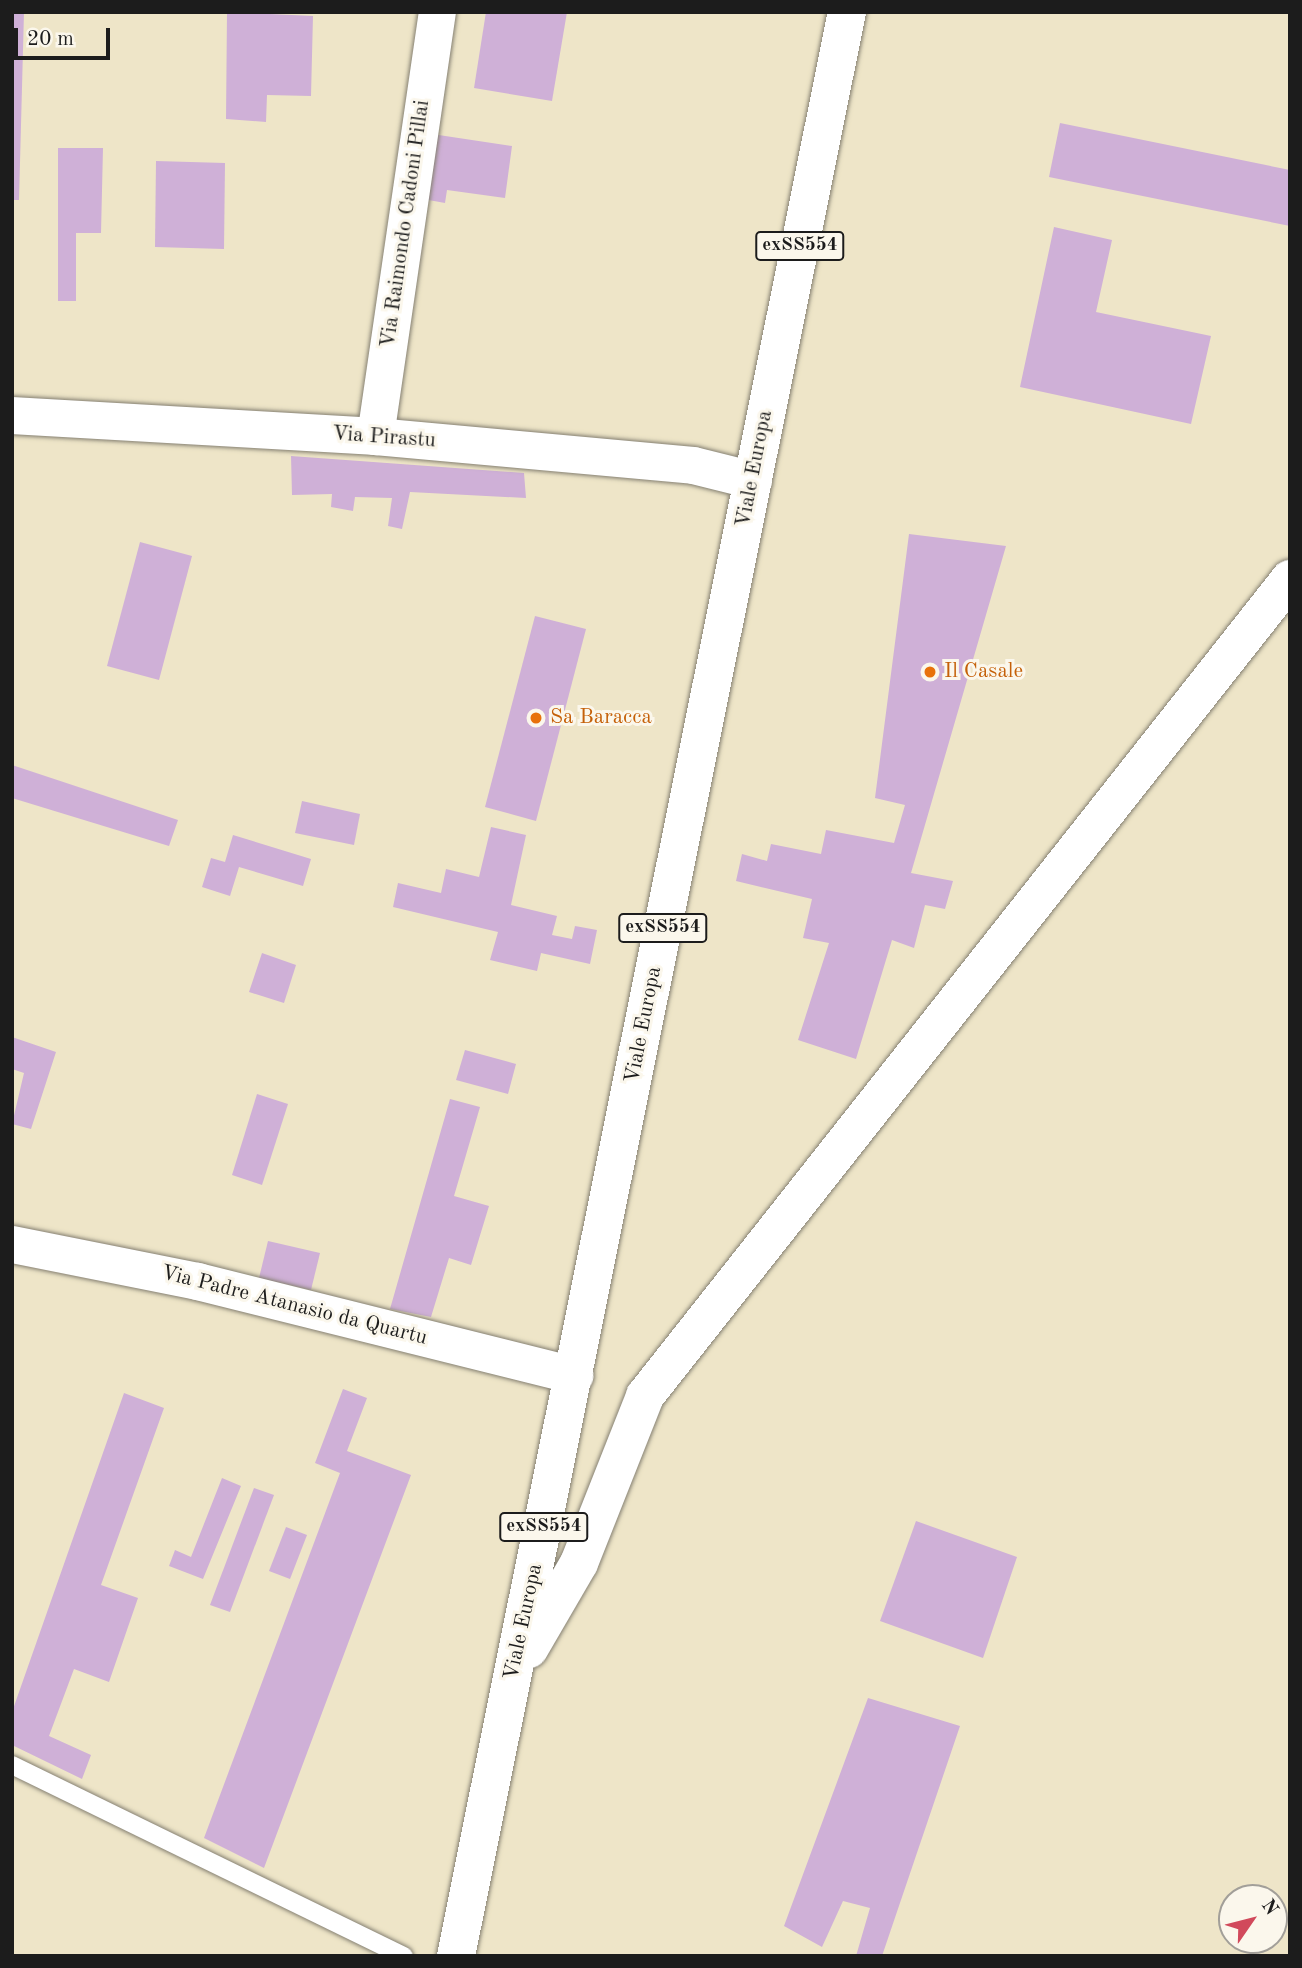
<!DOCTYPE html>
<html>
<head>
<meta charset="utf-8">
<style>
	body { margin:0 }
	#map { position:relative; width:1302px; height:1968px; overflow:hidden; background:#eee5c8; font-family:"Old Standard TT",serif }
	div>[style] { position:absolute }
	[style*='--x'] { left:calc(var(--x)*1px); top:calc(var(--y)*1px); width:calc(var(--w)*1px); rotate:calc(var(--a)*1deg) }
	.building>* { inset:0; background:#cfb0d7 }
	.roads { filter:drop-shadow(0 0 2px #858072) drop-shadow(0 0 2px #858072) }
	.service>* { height:18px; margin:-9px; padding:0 9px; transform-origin:9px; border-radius:9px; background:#fff }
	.minor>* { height:37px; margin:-18.5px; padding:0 18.5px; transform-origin:18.5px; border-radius:18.5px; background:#fff }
	.primary>* { height:38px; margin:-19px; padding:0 19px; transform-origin:19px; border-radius:19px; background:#fff }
	.dots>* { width:19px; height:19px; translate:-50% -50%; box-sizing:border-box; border:4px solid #fbf7ec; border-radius:50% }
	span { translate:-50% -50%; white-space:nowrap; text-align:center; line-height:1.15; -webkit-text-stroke:6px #fbf7ec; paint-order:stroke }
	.shield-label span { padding:2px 5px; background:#fbf7ec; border:2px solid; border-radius:5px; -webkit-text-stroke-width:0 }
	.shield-label { font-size:19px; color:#1c1c1c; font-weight:700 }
	.street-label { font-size:21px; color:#1c1c1c }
	.food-label { font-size:21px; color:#c56008 }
	.left { translate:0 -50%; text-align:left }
	.frame { position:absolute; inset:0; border:14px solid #1c1c1c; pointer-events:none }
	.north { position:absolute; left:1218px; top:1884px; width:70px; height:70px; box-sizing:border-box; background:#fbf7ec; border:2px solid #a29f99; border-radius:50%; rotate:55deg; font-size:19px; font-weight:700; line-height:28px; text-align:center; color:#1c1c1c }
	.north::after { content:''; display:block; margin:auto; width:24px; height:32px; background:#d1495b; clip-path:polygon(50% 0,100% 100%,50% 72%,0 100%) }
	.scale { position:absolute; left:14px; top:28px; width:96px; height:32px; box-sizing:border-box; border:4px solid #1c1c1c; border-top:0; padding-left:9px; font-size:21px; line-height:24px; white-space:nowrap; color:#1c1c1c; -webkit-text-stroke:5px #fbf7ec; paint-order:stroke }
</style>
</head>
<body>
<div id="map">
	<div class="building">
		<i style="clip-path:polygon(12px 12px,24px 12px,19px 200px,12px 200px)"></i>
		<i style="clip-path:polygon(227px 12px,313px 16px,311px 96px,267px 95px,266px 122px,226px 119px)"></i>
		<i style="clip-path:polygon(486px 12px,567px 12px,552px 101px,474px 88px)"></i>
		<i style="clip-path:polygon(1060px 123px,1290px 170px,1290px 226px,1049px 177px)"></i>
		<i style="clip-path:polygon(432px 134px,512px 146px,505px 198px,447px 190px,445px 203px,423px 199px)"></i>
		<i style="clip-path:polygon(58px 148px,103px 148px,101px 233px,76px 233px,76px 301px,58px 301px)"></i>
		<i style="clip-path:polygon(156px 161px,225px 163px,224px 249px,155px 247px)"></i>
		<i style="clip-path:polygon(1054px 227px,1112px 240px,1096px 312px,1211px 336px,1191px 424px,1020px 387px)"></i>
		<i style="clip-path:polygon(291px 456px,524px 473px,526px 498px,410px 492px,402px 529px,388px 526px,392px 498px,355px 497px,353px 511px,331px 507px,332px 494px,292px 495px)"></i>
		<i style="clip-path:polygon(909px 534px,1006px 546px,911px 873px,953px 881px,945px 909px,925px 905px,914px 948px,892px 940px,856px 1059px,798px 1040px,829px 943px,803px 938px,812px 899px,736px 881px,742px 854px,767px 861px,771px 844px,821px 854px,826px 830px,894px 843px,905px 805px,875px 798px)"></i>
		<i style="clip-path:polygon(140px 542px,192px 556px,159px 680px,107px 666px)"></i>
		<i style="clip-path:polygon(535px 616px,586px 629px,536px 821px,485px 807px)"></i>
		<i style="clip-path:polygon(12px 765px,178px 820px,169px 846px,12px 798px)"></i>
		<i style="clip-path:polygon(302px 801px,360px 814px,354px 845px,295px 833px)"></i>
		<i style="clip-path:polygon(491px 827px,526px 835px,511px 905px,557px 916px,552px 935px,572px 939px,575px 926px,597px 930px,590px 964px,541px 953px,537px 971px,490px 960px,498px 932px,393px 907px,398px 883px,441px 893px,446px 869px,479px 877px)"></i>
		<i style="clip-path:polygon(233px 835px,311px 859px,303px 886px,239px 867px,230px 896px,202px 887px,211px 858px,225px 862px)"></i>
		<i style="clip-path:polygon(262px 953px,296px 965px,284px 1003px,249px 992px)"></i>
		<i style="clip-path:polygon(12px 1037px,56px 1052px,31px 1129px,12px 1124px,24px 1073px,12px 1069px)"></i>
		<i style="clip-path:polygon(465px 1050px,516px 1064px,508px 1094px,456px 1080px)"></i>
		<i style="clip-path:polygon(257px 1094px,288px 1104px,262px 1185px,232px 1175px)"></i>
		<i style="clip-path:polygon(450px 1099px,480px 1107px,454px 1196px,489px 1206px,471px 1265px,449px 1258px,431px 1317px,390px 1309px)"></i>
		<i style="clip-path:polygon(268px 1241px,320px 1253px,311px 1290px,259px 1278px)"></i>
		<i style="clip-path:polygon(343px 1389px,367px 1398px,347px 1451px,411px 1475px,264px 1868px,204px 1838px,340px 1473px,315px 1463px)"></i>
		<i style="clip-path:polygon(124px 1393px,164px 1408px,101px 1585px,138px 1598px,109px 1682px,74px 1669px,49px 1736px,91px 1755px,82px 1779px,12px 1745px,12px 1712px)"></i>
		<i style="clip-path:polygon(222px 1478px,241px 1486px,203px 1579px,169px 1566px,175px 1550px,191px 1557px)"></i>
		<i style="clip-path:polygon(254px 1488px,274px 1495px,230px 1612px,210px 1605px)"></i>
		<i style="clip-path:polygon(916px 1521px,1017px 1557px,983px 1658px,880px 1621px)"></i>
		<i style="clip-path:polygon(286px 1527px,307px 1535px,290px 1579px,269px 1571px)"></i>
		<i style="clip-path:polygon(868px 1698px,960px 1726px,882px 1956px,856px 1956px,870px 1908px,843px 1901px,822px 1947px,784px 1926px)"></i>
	</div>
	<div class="roads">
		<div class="service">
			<i style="--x:12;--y:1765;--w:436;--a:26"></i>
		</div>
		<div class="minor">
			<i style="--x:12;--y:415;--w:364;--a:3.3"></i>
			<i style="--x:375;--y:436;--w:319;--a:5.2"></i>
			<i style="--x:693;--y:465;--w:62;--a:14"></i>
			<i style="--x:375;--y:436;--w:429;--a:-81.7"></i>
			<i style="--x:12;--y:1244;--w:189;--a:11.3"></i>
			<i style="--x:197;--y:1281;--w:389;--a:14"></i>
		</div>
		<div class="primary">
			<i style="--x:529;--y:1649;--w:99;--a:-59.8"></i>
			<i style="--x:579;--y:1563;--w:180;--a:-68.4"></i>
			<i style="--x:645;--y:1396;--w:1041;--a:-51.71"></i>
			<i style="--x:456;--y:1956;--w:1983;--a:-78.63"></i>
		</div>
	</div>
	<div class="dots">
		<i style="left:930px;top:672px;background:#e8710a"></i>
		<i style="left:536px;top:718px;background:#e8710a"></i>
	</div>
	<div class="shield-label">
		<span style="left:800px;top:246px">exSS554</span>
		<span style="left:663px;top:928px">exSS554</span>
		<span style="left:544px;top:1527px">exSS554</span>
	</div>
	<div class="street-label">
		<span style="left:406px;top:224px;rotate:-82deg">Via Raimondo Cadoni Pillai</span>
		<span style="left:384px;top:438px;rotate:4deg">Via Pirastu</span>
		<span style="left:755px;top:469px;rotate:-79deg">Viale Europa</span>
		<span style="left:644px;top:1025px;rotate:-79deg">Viale Europa</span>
		<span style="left:294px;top:1306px;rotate:14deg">Via Padre Atanasio da Quartu</span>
		<span style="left:524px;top:1622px;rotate:-78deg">Viale Europa</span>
	</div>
	<div class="food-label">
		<span class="left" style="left:944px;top:672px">Il Casale</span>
		<span class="left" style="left:550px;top:718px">Sa Baracca</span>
	</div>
	<div class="frame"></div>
	<div class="north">N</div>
	<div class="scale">20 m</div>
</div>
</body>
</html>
